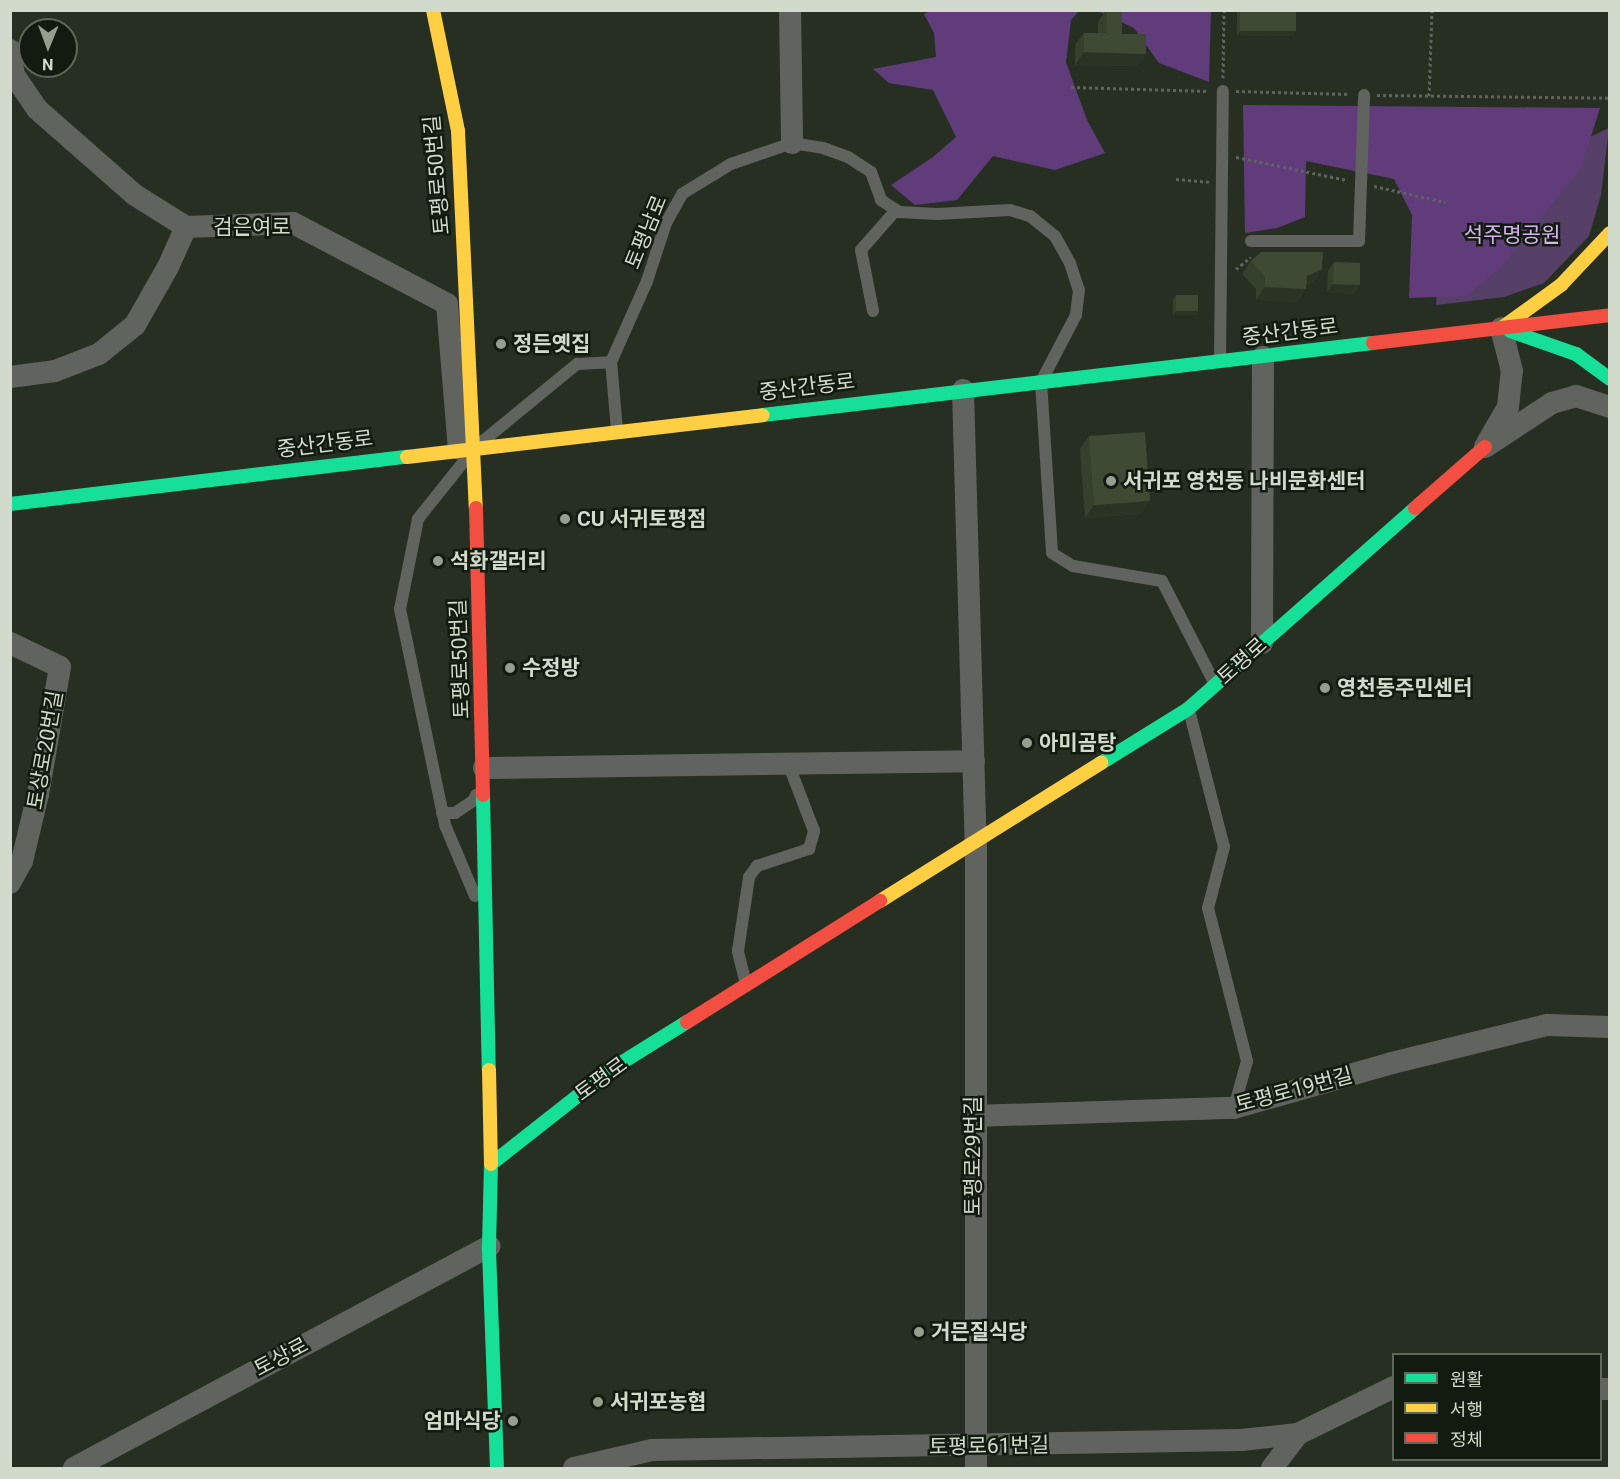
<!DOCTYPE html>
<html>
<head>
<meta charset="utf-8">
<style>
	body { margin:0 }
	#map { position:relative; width:1620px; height:1479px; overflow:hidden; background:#272f22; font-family:Roboto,"Noto Sans KR",sans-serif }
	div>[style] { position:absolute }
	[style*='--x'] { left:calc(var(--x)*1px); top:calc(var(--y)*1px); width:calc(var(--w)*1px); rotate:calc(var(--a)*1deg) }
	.green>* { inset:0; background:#574068 }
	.forest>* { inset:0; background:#603d7a }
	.path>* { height:3px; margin-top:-1.5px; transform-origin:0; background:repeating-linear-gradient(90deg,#5e635c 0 3px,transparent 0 6px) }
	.lane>* { height:12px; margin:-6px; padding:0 6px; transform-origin:6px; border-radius:6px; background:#61645e }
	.street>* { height:22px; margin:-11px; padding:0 11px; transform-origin:11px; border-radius:11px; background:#61645e }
	.fast>* { height:14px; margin:-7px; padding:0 7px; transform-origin:7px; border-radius:7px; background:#16e098 }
	.slow>* { height:14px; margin:-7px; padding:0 7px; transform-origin:7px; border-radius:7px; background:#ffcf43 }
	.jam>* { height:14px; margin:-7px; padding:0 7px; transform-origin:7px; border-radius:7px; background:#f24e42 }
	.wall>* { inset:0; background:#35402d }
	.shaded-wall>* { inset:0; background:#2b3424 }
	.building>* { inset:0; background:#3e4a34 }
	.dots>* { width:16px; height:16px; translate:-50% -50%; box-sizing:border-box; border:3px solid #131a0f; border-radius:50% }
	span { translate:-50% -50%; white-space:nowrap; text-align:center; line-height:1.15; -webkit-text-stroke:5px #131a0f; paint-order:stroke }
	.street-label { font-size:21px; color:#d1dacb }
	.park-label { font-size:21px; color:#d5b3f1 }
	.poi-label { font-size:21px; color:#d1dacb; font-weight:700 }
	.left { translate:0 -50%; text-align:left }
	.right { translate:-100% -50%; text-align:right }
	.frame { position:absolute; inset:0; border:12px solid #d1dacb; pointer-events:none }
	.legend { position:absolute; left:1392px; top:1353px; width:210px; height:108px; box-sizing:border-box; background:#131a0f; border:2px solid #5f675a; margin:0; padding:8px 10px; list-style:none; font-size:18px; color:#d1dacb }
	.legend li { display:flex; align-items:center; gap:12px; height:30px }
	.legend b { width:30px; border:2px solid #5f675a }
	.north { position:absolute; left:18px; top:18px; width:60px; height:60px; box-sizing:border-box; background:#131a0f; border:2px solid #5f675a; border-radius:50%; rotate:181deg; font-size:16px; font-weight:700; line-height:24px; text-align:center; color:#d1dacb }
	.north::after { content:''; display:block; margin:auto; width:21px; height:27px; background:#969e90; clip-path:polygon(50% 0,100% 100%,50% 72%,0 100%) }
</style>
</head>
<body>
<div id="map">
	<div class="green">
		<i style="clip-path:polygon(1609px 128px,1601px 195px,1589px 236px,1544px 283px,1504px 297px,1436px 305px,1443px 206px)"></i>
	</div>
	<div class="forest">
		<i style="clip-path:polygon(932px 10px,1079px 11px,1071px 20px,1066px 62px,1087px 120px,1105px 153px,1055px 170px,993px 156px,957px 200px,915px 205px,891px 185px,933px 157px,956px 137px,933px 90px,889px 83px,873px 69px,936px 57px,934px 33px,924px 14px)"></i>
		<i style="clip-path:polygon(1098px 11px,1211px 11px,1209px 82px,1159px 63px,1134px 28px)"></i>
		<i style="clip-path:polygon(1243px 105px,1600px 108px,1581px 168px,1501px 267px,1466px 296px,1409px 298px,1412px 215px,1394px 179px,1306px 161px,1305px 217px,1277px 228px,1245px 233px)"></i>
	</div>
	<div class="path">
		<i style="--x:1223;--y:78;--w:68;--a:-89.2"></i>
		<i style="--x:1071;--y:87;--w:138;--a:1.7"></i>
		<i style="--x:1236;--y:91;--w:114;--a:1.5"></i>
		<i style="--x:1377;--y:95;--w:233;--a:0.7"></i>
		<i style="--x:1429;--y:96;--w:86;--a:-88"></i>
		<i style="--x:1236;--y:157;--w:113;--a:11.7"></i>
		<i style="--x:1176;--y:179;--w:33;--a:5"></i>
		<i style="--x:1374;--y:186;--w:73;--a:12.7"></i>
		<i style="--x:1236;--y:269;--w:19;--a:-39"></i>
	</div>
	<div class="lane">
		<i style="--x:1251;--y:241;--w:108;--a:0"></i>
		<i style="--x:1359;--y:241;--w:146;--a:-88"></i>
		<i style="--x:873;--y:311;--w:62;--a:-101.1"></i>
		<i style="--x:861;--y:250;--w:53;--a:-48.8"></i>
		<i style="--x:1220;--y:361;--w:270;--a:-89.4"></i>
		<i style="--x:617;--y:430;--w:68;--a:-95"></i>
		<i style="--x:611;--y:362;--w:89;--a:-66"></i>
		<i style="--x:647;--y:281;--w:61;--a:-71.9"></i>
		<i style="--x:666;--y:223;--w:33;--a:-61"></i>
		<i style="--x:682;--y:194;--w:57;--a:-31.5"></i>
		<i style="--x:731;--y:164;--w:65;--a:-19"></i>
		<i style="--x:792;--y:143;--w:31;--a:9"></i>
		<i style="--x:823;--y:148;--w:27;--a:20"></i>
		<i style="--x:848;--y:157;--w:27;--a:33"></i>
		<i style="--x:871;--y:172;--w:30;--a:70"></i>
		<i style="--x:881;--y:200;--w:22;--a:34"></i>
		<i style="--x:899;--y:212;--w:38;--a:3"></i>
		<i style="--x:937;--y:214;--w:73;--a:-3.1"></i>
		<i style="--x:1010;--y:210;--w:21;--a:17"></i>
		<i style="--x:1030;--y:216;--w:32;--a:39"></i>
		<i style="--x:1055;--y:236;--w:31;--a:61"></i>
		<i style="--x:1070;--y:263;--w:28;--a:72"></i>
		<i style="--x:1079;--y:290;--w:25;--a:97"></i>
		<i style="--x:1076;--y:315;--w:76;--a:117.6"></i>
		<i style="--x:1041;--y:382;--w:171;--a:86.3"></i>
		<i style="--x:1052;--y:553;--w:25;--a:32"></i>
		<i style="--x:1073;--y:566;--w:90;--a:9.6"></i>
		<i style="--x:1162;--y:581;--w:116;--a:62.8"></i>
		<i style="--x:483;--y:441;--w:122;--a:-39.3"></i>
		<i style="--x:577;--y:364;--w:34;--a:-3"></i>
		<i style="--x:469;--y:455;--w:82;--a:128.6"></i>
		<i style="--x:418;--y:519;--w:92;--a:101.3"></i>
		<i style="--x:400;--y:609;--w:221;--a:78.2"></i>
		<i style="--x:445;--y:825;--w:77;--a:67.1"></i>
		<i style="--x:1189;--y:710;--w:141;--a:75.7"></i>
		<i style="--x:1224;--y:847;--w:63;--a:104.7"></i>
		<i style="--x:1208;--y:908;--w:158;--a:75.7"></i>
		<i style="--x:1247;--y:1061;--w:49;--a:105.5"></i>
		<i style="--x:442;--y:813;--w:13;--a:0"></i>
		<i style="--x:455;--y:813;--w:22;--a:-34"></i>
		<i style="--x:473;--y:801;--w:7;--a:-63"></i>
		<i style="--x:746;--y:984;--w:34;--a:-104"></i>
		<i style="--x:738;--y:951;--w:75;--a:-81.5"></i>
		<i style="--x:749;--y:877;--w:14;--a:-54"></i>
		<i style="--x:757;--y:866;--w:55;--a:-18.1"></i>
		<i style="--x:809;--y:849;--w:19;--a:-74"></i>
		<i style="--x:814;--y:831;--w:73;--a:-110.9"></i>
	</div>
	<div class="street">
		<i style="--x:790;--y:10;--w:133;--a:89.1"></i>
		<i style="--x:10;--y:50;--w:25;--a:81"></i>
		<i style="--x:14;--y:75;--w:41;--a:55.9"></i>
		<i style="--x:37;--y:109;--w:130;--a:41.3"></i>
		<i style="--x:135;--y:195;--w:60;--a:32.1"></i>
		<i style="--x:186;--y:227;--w:107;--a:-2.1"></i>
		<i style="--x:293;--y:223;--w:174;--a:27.7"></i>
		<i style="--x:447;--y:304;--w:145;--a:85.3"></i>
		<i style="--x:10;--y:377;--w:45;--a:-7.6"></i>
		<i style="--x:55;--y:371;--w:47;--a:-21.1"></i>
		<i style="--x:99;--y:354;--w:46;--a:-38.9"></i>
		<i style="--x:135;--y:325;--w:67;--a:-60.4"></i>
		<i style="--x:168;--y:267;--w:44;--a:-65.8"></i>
		<i style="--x:963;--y:390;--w:454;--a:88.4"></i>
		<i style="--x:976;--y:844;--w:624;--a:90"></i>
		<i style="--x:1487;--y:443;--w:42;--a:-59.7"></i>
		<i style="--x:1508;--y:407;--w:36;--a:-84"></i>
		<i style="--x:1512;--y:371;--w:44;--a:-104.3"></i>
		<i style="--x:1485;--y:447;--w:80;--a:-33.3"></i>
		<i style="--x:1552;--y:403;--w:25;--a:-16"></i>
		<i style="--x:1576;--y:396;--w:36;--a:18"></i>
		<i style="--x:10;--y:643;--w:55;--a:25.6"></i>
		<i style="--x:60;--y:667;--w:129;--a:99.8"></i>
		<i style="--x:38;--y:794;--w:69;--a:103.4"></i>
		<i style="--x:22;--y:861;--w:25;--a:119"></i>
		<i style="--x:1262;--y:643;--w:286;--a:-89.8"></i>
		<i style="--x:484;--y:768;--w:490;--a:-0.8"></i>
		<i style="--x:973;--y:1116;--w:261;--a:-1.8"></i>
		<i style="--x:1234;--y:1108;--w:164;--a:-15.9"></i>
		<i style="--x:1392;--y:1063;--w:160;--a:-13.8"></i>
		<i style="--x:1547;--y:1025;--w:63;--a:1.8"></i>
		<i style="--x:1600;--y:1389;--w:10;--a:0"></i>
		<i style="--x:74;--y:1468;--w:471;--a:-28.1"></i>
		<i style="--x:574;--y:1468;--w:80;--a:-13"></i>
		<i style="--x:652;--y:1450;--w:589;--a:-0.97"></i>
		<i style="--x:1241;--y:1440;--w:57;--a:-6"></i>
		<i style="--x:1298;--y:1434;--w:107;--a:-26.1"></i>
		<i style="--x:1272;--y:1468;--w:43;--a:-52.6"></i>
	</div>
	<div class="fast">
		<i style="--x:1510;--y:331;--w:70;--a:19.2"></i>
		<i style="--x:1576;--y:354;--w:42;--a:36.3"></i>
		<i style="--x:763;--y:415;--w:614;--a:-6.73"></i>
		<i style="--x:10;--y:504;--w:400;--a:-6.8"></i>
		<i style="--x:1101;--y:763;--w:102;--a:-31.8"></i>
		<i style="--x:1188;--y:709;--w:303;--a:-41.5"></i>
		<i style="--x:483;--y:795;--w:275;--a:88.8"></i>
		<i style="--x:497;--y:1468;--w:222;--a:-92.1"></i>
		<i style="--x:489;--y:1246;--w:82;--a:-88.6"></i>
		<i style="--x:491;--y:1164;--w:155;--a:-38.2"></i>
		<i style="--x:613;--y:1068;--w:87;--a:-31.9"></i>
	</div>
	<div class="slow">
		<i style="--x:433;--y:10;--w:124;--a:78.3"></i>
		<i style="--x:458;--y:131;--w:377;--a:87.3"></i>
		<i style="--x:1503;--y:327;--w:72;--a:-35.9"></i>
		<i style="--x:1561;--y:285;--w:71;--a:-46.7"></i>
		<i style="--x:407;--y:457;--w:358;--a:-6.7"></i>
		<i style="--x:880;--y:901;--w:261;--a:-32"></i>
		<i style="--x:489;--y:1070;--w:94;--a:88.8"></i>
	</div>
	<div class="jam">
		<i style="--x:1373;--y:343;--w:239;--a:-6.7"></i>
		<i style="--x:476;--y:508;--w:287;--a:88.6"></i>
		<i style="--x:1415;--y:508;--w:93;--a:-41.1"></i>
		<i style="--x:687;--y:1022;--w:228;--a:-32.1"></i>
	</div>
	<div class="wall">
		<i style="clip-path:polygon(1106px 10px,1122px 10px,1122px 34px,1146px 54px,1137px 66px,1075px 65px,1075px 45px,1084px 33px,1098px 33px,1098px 22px)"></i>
		<i style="clip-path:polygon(1237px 10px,1296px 10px,1293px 36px,1237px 35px)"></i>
		<i style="clip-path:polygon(1251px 261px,1322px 269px,1314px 281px,1306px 285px,1306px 289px,1297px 302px,1256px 300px,1256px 289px,1242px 274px)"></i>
		<i style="clip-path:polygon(1334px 262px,1360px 285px,1354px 294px,1327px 292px,1328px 271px)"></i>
		<i style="clip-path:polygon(1176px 295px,1198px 311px,1195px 315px,1173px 315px,1173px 299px)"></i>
		<i style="clip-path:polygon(1089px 436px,1141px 514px,1085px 518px,1080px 449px)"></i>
	</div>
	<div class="shaded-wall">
		<i style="clip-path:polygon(1240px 31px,1296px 31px,1293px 36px,1237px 35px)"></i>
		<i style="clip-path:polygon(1084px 52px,1146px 54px,1137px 66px,1075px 65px)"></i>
		<i style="clip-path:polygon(1322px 269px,1314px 281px,1298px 289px,1306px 289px,1297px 302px,1256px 300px,1265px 287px,1307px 276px)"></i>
		<i style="clip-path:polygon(1333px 284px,1360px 285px,1354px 294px,1327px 292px)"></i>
		<i style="clip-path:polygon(1176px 311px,1198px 311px,1195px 315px,1173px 315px)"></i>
		<i style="clip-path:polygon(1150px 501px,1141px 514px,1085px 518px,1094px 505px)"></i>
	</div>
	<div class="building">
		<i style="clip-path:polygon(1107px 10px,1122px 10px,1122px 34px,1146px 34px,1146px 54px,1084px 52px,1084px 33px,1106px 33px)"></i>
		<i style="clip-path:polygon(1240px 10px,1296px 10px,1296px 31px,1240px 31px)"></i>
		<i style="clip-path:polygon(1261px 252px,1323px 252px,1322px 269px,1307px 276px,1306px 289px,1265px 287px,1265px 277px,1251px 261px)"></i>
		<i style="clip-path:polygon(1334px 262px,1360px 263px,1360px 285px,1333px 284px)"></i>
		<i style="clip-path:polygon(1176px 295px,1198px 295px,1198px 311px,1176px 311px)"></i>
		<i style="clip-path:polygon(1145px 432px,1150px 501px,1094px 505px,1089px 436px)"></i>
	</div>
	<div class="dots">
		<i style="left:501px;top:344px;background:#969e90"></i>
		<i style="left:1111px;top:481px;background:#969e90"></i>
		<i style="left:565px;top:519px;background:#969e90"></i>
		<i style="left:438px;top:561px;background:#969e90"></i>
		<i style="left:510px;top:668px;background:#969e90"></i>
		<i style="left:1325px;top:688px;background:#969e90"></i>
		<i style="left:1027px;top:743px;background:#969e90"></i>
		<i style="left:919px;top:1332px;background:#969e90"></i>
		<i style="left:598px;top:1402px;background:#969e90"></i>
		<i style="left:513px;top:1421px;background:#969e90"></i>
	</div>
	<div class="street-label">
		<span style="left:437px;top:175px;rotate:-95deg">토평로50번길</span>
		<span style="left:252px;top:227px">검은여로</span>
		<span style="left:646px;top:232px;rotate:-68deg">토평남로</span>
		<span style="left:1290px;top:332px;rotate:-7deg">중산간동로</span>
		<span style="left:807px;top:387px;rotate:-7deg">중산간동로</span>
		<span style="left:325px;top:444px;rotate:-7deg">중산간동로</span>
		<span style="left:460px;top:659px;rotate:-92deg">토평로50번길</span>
		<span style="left:1242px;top:661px;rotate:-42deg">토평로</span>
		<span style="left:45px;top:750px;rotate:-80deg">토상로20번길</span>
		<span style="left:601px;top:1079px;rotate:-36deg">토평로</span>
		<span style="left:1294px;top:1090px;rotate:-15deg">토평로19번길</span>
		<span style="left:973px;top:1156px;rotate:-90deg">토평로29번길</span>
		<span style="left:281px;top:1357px;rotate:-28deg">토상로</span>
		<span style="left:989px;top:1446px;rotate:-1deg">토평로61번길</span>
	</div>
	<div class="park-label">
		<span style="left:1512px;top:235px">석주명공원</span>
	</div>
	<div class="poi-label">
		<span class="left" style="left:513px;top:344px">정든옛집</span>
		<span class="left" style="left:1123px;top:481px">서귀포 영천동 나비문화센터</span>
		<span class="left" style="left:577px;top:519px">CU 서귀토평점</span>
		<span class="left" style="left:450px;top:561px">석화갤러리</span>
		<span class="left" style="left:522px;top:668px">수정방</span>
		<span class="left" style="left:1337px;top:688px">영천동주민센터</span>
		<span class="left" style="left:1039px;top:743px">아미곰탕</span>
		<span class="left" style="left:931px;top:1332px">거믄질식당</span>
		<span class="left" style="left:610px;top:1402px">서귀포농협</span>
		<span class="right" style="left:501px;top:1421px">엄마식당</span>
	</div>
	<div class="frame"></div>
	<ul class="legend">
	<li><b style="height:8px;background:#16e098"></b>원활</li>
	<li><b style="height:8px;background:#ffcf43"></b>서행</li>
	<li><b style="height:8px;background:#f24e42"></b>정체</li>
	</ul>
	<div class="north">N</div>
</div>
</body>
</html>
